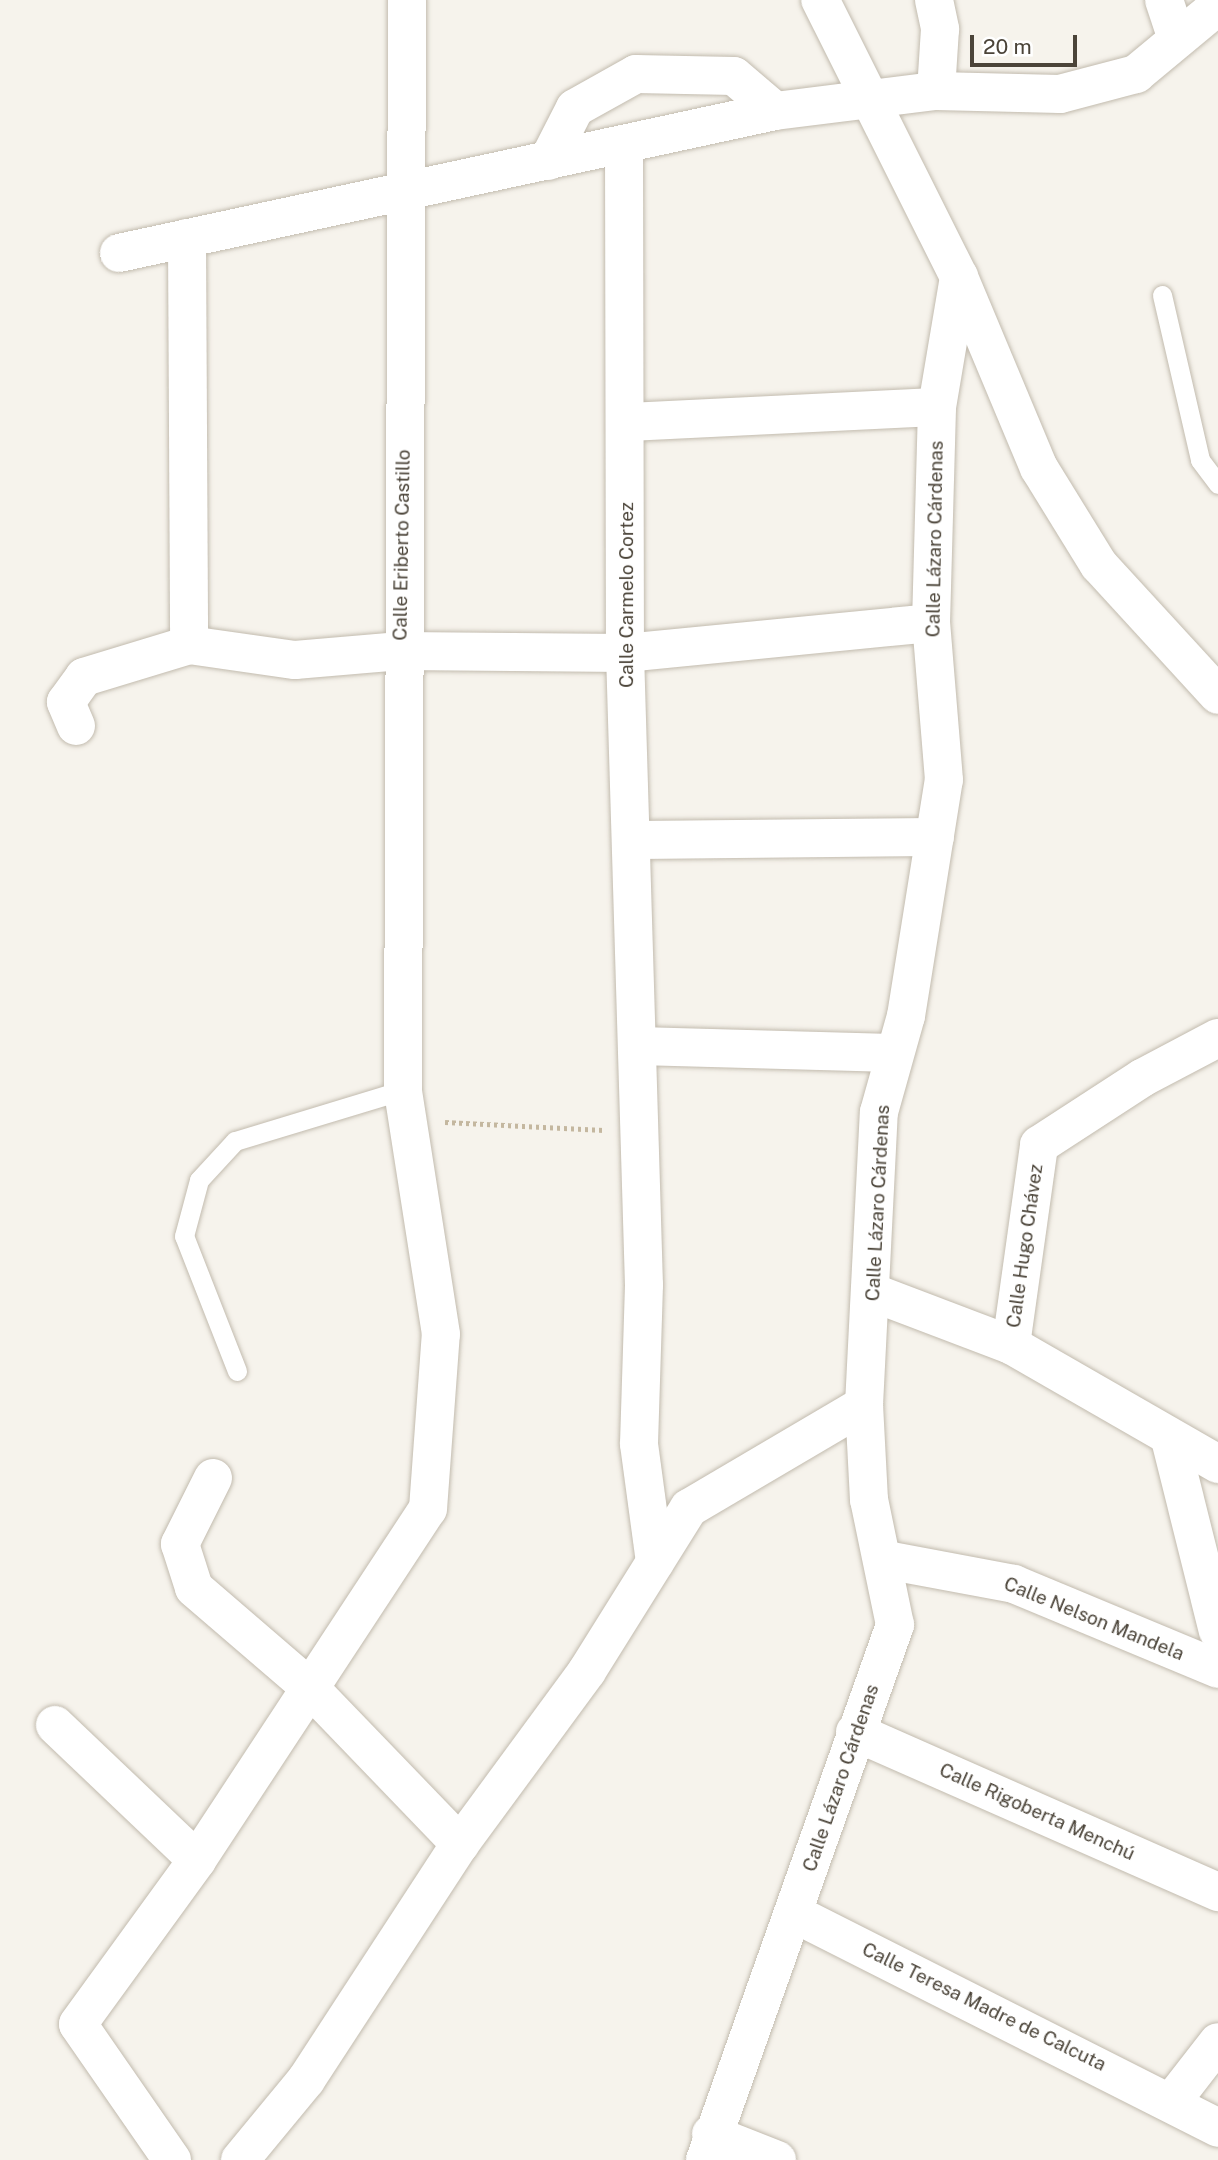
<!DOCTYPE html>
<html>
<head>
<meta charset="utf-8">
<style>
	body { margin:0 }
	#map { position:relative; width:1218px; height:2160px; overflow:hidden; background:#f6f3ec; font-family:"Public Sans",sans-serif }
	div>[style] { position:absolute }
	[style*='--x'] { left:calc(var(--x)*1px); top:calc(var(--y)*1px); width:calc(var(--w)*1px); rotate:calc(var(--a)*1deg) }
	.path>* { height:4.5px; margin-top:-2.25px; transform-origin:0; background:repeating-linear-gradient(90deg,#c4b79f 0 3.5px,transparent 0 7px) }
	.roads { filter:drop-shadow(0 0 2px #c2bbae) drop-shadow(0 0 2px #c2bbae) }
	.lane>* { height:19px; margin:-9.5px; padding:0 9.5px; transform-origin:9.5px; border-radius:9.5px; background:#fff }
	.street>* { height:38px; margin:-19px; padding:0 19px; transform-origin:19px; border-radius:19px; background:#fff }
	span { translate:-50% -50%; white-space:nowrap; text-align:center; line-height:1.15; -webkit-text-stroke:6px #fff; paint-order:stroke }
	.street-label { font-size:19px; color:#4b4439 }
	.scale { position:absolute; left:970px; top:35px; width:107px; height:32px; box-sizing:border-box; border:4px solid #4b4439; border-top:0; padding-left:9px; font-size:21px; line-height:24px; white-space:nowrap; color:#4b4439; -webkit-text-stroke:5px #fff; paint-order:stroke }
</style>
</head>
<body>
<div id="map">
	<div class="path">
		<i style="--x:445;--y:1122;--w:159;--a:2.9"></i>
	</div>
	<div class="roads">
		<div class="lane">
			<i style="--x:1162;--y:295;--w:169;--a:77"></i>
			<i style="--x:1200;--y:460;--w:30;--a:53"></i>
			<i style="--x:237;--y:1371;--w:145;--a:-111.4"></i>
			<i style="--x:184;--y:1236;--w:58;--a:-75"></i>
			<i style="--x:199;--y:1180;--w:53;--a:-47.3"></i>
			<i style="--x:235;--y:1141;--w:176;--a:-16.9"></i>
		</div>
		<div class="street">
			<i style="--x:934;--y:0;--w:30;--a:78"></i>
			<i style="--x:940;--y:29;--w:62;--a:93.7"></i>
			<i style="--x:1164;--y:0;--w:41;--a:71.6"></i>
			<i style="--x:624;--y:145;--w:508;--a:89.89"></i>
			<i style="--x:625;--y:653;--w:632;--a:88.28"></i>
			<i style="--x:644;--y:1285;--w:159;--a:91.8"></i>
			<i style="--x:639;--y:1444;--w:119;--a:82.3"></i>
			<i style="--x:548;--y:161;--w:59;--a:-63"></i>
			<i style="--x:575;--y:108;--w:70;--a:-29.1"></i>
			<i style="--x:636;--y:74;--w:98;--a:1.2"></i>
			<i style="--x:734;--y:76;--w:54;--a:40.5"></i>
			<i style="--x:187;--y:238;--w:407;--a:89.7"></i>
			<i style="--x:119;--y:253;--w:671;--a:-12.21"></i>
			<i style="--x:775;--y:111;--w:162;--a:-7.1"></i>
			<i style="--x:936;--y:91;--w:124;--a:1.4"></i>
			<i style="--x:1060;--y:94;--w:79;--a:-14.7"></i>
			<i style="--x:1136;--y:74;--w:107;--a:-39.7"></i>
			<i style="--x:959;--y:277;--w:207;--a:67.3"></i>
			<i style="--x:1039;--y:468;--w:114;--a:58.3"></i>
			<i style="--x:1099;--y:565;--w:176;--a:47.5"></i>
			<i style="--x:627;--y:422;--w:310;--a:-2.8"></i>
			<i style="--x:76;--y:726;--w:26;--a:-113"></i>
			<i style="--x:66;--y:702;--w:31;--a:-54"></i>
			<i style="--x:84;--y:677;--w:110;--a:-16.9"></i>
			<i style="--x:189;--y:645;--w:107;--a:8.1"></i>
			<i style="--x:295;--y:660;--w:106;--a:-4.9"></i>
			<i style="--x:401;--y:651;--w:224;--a:0.5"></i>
			<i style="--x:625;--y:653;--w:307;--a:-5.6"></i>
			<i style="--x:634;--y:840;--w:301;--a:-0.6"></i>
			<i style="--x:639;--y:1046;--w:253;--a:1.6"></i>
			<i style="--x:874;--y:1293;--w:147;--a:20.8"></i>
			<i style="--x:1011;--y:1345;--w:239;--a:29.9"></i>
			<i style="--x:1011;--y:1345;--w:202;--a:-82"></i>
			<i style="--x:1039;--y:1145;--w:123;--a:-33"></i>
			<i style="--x:1142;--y:1078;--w:86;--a:-27.8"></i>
			<i style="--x:1170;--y:1439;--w:198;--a:76"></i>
			<i style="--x:213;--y:1478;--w:74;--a:116.6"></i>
			<i style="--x:180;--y:1544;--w:46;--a:72.3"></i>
			<i style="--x:194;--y:1588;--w:152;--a:40.7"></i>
			<i style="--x:309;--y:1687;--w:218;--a:46.1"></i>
			<i style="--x:886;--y:1560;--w:130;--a:10.6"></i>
			<i style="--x:1014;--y:1584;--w:221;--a:22.6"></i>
			<i style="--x:55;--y:1725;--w:196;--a:43.6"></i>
			<i style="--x:855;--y:1732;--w:397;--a:23.8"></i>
			<i style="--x:795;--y:1914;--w:474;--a:26.8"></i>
			<i style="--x:1173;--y:2100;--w:73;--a:-52.2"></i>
			<i style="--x:711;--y:2134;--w:71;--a:21.5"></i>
			<i style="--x:172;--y:2160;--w:165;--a:-124.7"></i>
			<i style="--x:78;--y:2024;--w:203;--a:-54"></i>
			<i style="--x:197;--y:1860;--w:420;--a:-56.7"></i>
			<i style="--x:428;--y:1509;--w:175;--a:-85.8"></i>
			<i style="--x:441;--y:1334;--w:247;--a:-98.9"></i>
			<i style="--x:403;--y:1090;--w:1090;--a:-89.79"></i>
			<i style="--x:240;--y:2160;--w:104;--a:-50.5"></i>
			<i style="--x:306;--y:2080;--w:282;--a:-56.9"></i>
			<i style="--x:460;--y:1844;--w:215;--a:-53.7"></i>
			<i style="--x:587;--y:1671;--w:192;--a:-58"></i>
			<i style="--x:689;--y:1508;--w:203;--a:-30.5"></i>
			<i style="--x:705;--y:2160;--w:568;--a:-70.45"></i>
			<i style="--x:895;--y:1625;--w:128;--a:-101.7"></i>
			<i style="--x:869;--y:1500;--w:95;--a:-93"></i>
			<i style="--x:864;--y:1405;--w:293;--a:-87.1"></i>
			<i style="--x:879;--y:1112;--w:100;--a:-74.3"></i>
			<i style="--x:906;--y:1016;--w:239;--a:-80.9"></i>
			<i style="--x:944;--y:780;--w:158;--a:-94.7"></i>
			<i style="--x:931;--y:623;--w:216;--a:-88.4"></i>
			<i style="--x:937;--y:407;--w:132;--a:-80.4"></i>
			<i style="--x:959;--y:277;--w:310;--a:-116.6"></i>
		</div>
	</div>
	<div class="street-label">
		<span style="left:935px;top:539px;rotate:-89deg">Calle Lázaro Cárdenas</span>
		<span style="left:402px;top:545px;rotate:-89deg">Calle Eriberto Castillo</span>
		<span style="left:627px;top:595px;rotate:-90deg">Calle Carmelo Cortez</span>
		<span style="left:878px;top:1203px;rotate:-87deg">Calle Lázaro Cárdenas</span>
		<span style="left:1025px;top:1246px;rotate:-82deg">Calle Hugo Chávez</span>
		<span style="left:1094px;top:1619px;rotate:22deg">Calle Nelson Mandela</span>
		<span style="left:841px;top:1778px;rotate:-71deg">Calle Lázaro Cárdenas</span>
		<span style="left:1037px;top:1812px;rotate:24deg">Calle Rigoberta Menchú</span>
		<span style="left:984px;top:2007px;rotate:26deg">Calle Teresa Madre de Calcuta</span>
	</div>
	<div class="scale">20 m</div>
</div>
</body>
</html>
